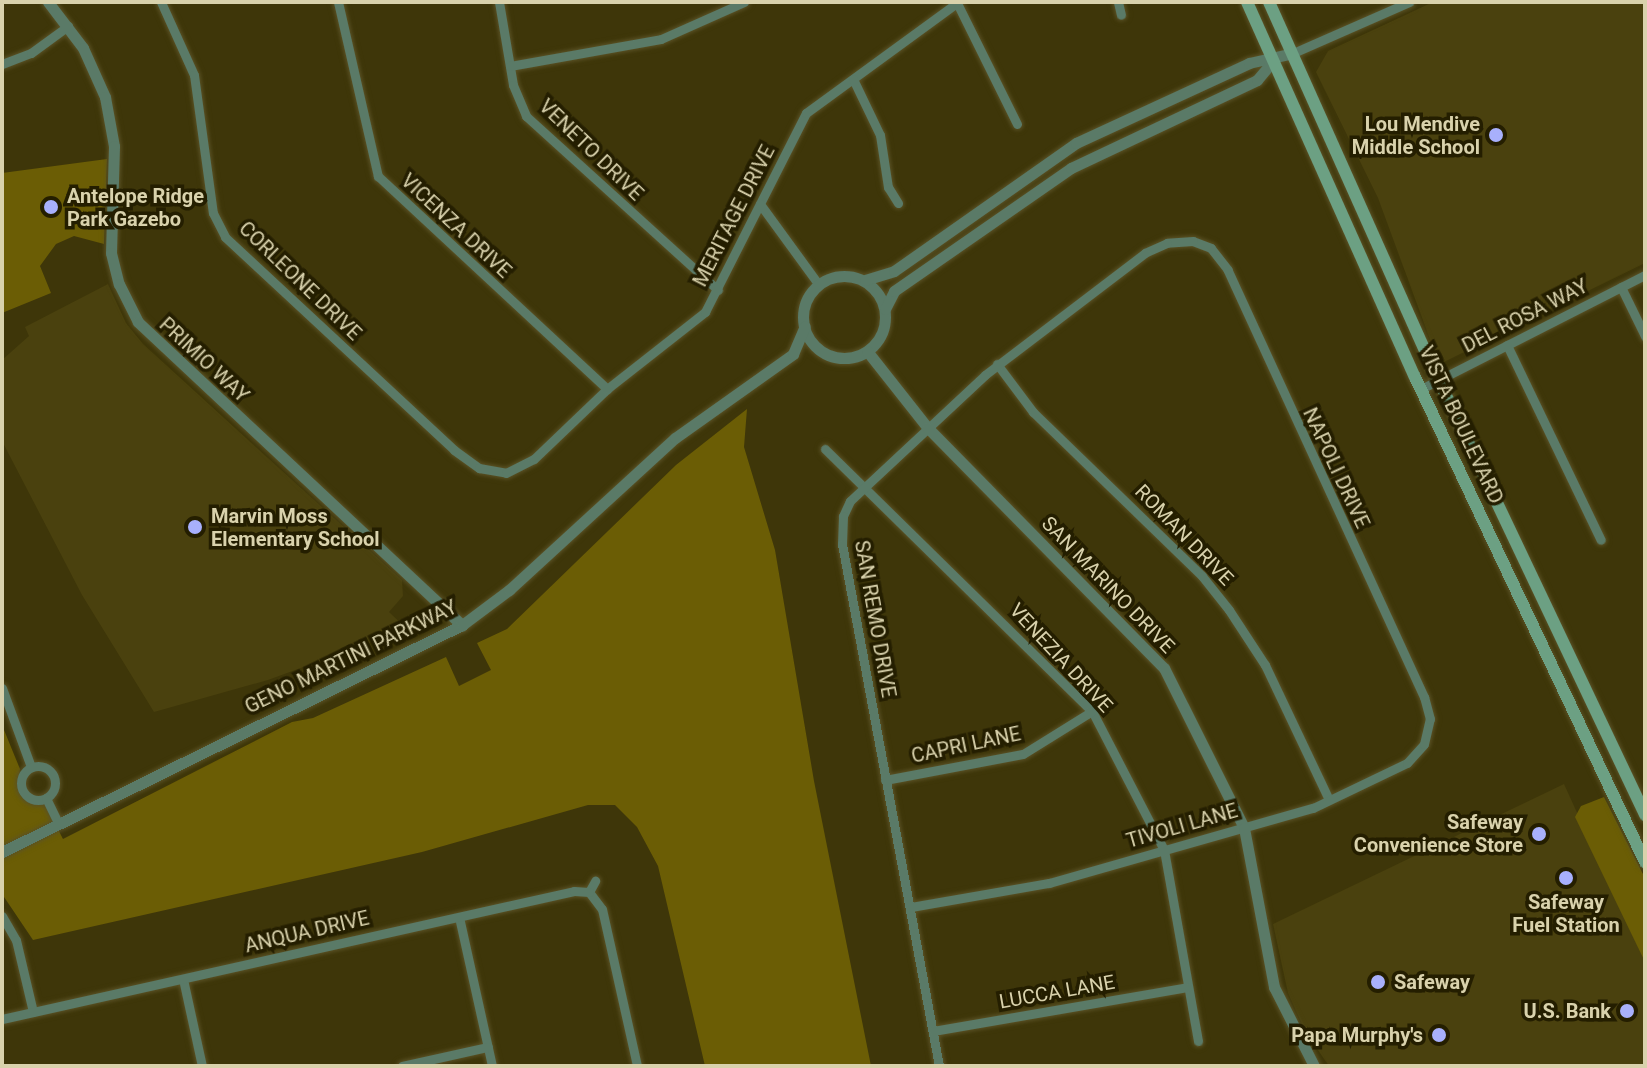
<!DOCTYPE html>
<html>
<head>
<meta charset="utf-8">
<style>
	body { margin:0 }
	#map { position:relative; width:1647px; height:1068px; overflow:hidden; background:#3e3609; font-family:Roboto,sans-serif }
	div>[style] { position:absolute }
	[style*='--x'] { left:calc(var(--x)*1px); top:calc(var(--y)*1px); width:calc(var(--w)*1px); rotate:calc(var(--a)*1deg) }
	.built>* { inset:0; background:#4a410e }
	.green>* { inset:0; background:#6b5d05 }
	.roads { filter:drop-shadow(0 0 2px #5a5226) drop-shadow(0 0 2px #5a5226) }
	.minor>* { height:9px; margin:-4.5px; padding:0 4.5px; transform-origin:4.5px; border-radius:4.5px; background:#5a7a67 }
	.minor>.ring { margin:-4.5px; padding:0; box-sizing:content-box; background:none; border:9px solid #5a7a67; border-radius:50% }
	.tertiary>* { height:11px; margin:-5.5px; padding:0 5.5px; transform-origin:5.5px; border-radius:5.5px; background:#5a7a67 }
	.tertiary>.ring { margin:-5.5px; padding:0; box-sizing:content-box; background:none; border:11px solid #5a7a67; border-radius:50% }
	.secondary>* { height:12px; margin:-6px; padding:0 6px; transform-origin:6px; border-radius:6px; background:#6ca083 }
	.dots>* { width:22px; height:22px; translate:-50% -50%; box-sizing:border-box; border:4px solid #241e00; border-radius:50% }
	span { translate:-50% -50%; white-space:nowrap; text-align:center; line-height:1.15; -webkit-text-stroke:7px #241e00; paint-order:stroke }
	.poi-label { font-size:20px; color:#d9d2ac; font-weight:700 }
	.right { translate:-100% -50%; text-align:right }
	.left { translate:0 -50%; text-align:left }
	.street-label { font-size:20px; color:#d9d2ac }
	.frame { position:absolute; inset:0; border:4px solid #d9d2ac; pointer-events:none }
</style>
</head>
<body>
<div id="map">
	<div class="built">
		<i style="clip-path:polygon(1433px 2px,1645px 2px,1645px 263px,1444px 362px,1435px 353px,1378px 198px,1316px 72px,1328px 51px)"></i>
		<i style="clip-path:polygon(108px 284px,126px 323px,143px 344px,402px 580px,403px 596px,389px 612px,407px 629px,268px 680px,154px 712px,82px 595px,2px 441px,2px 360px,29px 336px,25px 327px)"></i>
		<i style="clip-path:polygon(1564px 784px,1645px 962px,1645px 1066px,1329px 1066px,1306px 1033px,1288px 993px,1273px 924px)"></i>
	</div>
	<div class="green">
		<i style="clip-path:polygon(107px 159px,104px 244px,74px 236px,56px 244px,40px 266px,51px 293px,2px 313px,2px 173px)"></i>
		<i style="clip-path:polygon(747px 409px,744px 447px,775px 550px,814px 781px,871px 1066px,705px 1066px,658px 866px,637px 827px,615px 805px,588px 805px,422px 852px,33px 940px,2px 894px,2px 725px,20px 769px,18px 789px,28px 800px,43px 800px,63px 839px,292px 722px,313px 718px,446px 657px,459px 686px,491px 670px,477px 643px,507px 629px,676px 465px)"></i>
		<i style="clip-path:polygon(1604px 797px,1645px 878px,1645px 962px,1575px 817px,1581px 806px)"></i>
	</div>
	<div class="roads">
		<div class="minor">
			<i style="--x:161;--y:2;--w:80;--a:65.7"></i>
			<i style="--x:194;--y:75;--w:139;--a:82.2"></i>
			<i style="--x:213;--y:213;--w:27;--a:63"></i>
			<i style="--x:225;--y:237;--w:313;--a:42.9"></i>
			<i style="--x:454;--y:450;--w:31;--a:36"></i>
			<i style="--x:479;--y:468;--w:27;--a:10"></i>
			<i style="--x:506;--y:473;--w:31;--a:-27"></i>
			<i style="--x:534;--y:459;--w:101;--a:-43.8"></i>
			<i style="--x:607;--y:389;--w:125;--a:-38.2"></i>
			<i style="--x:705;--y:312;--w:223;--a:-63.1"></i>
			<i style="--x:806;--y:113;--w:188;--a:-36.1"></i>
			<i style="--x:338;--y:2;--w:179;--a:77.1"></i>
			<i style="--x:378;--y:176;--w:313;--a:42.9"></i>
			<i style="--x:499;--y:2;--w:84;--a:80.4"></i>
			<i style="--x:513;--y:85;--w:34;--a:67"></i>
			<i style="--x:526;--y:116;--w:259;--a:42.2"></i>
			<i style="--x:1118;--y:2;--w:13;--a:77"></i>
			<i style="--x:957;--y:3;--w:135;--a:63.6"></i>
			<i style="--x:1293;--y:53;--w:127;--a:-23.7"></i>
			<i style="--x:2;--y:64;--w:31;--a:-21"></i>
			<i style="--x:31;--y:53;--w:46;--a:-36.1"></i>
			<i style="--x:510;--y:66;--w:153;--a:-10.1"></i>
			<i style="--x:661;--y:39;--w:91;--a:-24"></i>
			<i style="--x:853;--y:79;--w:62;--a:64.3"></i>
			<i style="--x:880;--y:135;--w:53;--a:81.3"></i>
			<i style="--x:888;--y:187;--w:19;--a:58"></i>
			<i style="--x:760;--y:204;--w:100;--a:53.9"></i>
			<i style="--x:1621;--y:287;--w:55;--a:63.9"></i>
			<i style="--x:1507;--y:345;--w:216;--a:64.3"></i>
			<i style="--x:997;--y:364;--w:60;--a:53.1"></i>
			<i style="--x:1033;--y:412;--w:235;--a:44.1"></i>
			<i style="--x:1202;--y:576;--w:43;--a:51.5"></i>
			<i style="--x:1229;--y:610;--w:66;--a:56.8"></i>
			<i style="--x:1265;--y:665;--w:149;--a:64.6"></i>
			<i style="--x:1421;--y:389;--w:251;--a:-27"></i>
			<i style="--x:825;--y:449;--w:374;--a:44.5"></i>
			<i style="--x:1092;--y:711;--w:157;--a:62.6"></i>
			<i style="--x:1164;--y:850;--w:194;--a:79.9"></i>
			<i style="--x:2;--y:688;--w:84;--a:69.8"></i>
			<i class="ring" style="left:21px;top:766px;width:25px;height:25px"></i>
			<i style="--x:885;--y:780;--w:140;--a:-10.7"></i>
			<i style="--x:1023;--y:754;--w:81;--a:-31.9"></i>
			<i style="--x:46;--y:798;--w:28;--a:64"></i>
			<i style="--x:589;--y:892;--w:21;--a:53"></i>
			<i style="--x:602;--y:909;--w:161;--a:77.4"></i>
			<i style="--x:589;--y:892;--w:13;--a:-61"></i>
			<i style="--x:911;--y:907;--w:140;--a:-9.9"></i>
			<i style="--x:1049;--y:883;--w:274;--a:-15.9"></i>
			<i style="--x:1313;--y:808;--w:104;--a:-25.6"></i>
			<i style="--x:1407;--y:763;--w:25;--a:-48"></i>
			<i style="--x:1424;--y:744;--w:26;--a:-77"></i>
			<i style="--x:1430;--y:719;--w:23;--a:-105"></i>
			<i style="--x:1424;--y:697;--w:470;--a:-114.7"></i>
			<i style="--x:1228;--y:270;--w:28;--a:-128"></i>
			<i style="--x:1211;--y:248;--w:19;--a:-159"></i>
			<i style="--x:1193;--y:241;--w:26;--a:176"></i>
			<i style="--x:1167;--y:243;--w:24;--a:156"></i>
			<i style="--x:1145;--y:253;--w:201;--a:142.7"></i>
			<i style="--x:985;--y:375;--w:185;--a:137"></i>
			<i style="--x:850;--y:501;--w:17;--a:115"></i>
			<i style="--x:843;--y:516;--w:28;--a:92"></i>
			<i style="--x:842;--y:544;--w:531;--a:79.47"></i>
			<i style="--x:2;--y:916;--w:28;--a:60"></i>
			<i style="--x:16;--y:940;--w:74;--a:76.7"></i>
			<i style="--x:459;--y:917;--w:153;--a:77.5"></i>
			<i style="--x:183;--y:979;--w:89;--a:77.7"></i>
			<i style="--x:2;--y:1019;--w:586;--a:-12.61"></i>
			<i style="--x:574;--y:891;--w:15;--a:4"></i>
			<i style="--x:933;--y:1031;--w:258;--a:-9.8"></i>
			<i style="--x:402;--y:1066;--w:88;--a:-12.5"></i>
		</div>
		<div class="tertiary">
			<i style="--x:48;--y:2;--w:58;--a:52.7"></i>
			<i style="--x:83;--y:48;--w:54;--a:65.8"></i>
			<i style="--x:105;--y:97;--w:50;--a:79.6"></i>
			<i style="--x:114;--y:146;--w:107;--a:91.6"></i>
			<i style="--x:111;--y:253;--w:32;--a:76"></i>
			<i style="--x:119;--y:284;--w:42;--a:63.4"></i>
			<i style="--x:138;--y:322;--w:444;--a:43.1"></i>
			<i class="ring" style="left:803px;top:276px;width:71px;height:71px"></i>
			<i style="--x:865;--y:280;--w:30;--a:-17"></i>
			<i style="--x:894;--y:271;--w:223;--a:-35.1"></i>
			<i style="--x:1076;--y:143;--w:191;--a:-24.8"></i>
			<i style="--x:1249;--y:63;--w:45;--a:-12.8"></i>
			<i style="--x:885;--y:309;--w:20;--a:-63"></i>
			<i style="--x:894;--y:291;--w:216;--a:-34.8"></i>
			<i style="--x:1071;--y:168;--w:206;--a:-25.3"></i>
			<i style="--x:1257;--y:80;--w:26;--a:-50"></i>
			<i style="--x:867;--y:351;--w:97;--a:51.7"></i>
			<i style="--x:927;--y:427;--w:338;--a:45.5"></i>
			<i style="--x:1164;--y:668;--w:179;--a:63.4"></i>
			<i style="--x:1244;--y:828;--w:162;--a:79.3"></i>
			<i style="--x:1274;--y:987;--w:89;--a:63.1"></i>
			<i style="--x:2;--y:852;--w:513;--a:-26.27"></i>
			<i style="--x:462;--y:625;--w:59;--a:-36.7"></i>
			<i style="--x:509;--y:590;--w:225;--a:-42.5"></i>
			<i style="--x:675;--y:438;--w:145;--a:-35.4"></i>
			<i style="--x:793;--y:354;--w:30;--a:-67"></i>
		</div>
		<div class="secondary">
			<i style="--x:1247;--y:2;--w:411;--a:65.9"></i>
			<i style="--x:1415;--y:377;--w:537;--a:64.63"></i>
			<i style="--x:1269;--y:2;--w:401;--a:65.9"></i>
			<i style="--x:1433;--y:368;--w:495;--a:64.6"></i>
		</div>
	</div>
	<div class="dots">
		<i style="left:1496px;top:135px;background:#a8b0fc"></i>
		<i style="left:51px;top:207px;background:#a8b0fc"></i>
		<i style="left:195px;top:527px;background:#a8b0fc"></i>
		<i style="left:1539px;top:834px;background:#a8b0fc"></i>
		<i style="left:1566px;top:878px;background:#a8b0fc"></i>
		<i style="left:1378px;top:982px;background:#a8b0fc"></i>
		<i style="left:1627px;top:1011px;background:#a8b0fc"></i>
		<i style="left:1439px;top:1035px;background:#a8b0fc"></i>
	</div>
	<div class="poi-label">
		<span class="right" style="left:1480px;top:136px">Lou Mendive<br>Middle School</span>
		<span class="left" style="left:67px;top:208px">Antelope Ridge<br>Park Gazebo</span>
		<span class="left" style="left:211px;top:528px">Marvin Moss<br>Elementary School</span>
		<span class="right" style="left:1523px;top:834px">Safeway<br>Convenience Store</span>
		<span style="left:1566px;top:914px">Safeway<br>Fuel Station</span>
		<span class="left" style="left:1394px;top:982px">Safeway</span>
		<span class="right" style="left:1611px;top:1011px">U.S. Bank</span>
		<span class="right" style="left:1423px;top:1035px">Papa Murphy's</span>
	</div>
	<div class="street-label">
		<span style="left:591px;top:150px;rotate:44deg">VENETO DRIVE</span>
		<span style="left:734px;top:216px;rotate:-63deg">MERITAGE DRIVE</span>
		<span style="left:456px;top:226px;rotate:43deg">VICENZA DRIVE</span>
		<span style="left:300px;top:281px;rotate:44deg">CORLEONE DRIVE</span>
		<span style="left:1525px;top:316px;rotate:-27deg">DEL ROSA WAY</span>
		<span style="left:204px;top:360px;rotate:43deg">PRIMIO WAY</span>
		<span style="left:1461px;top:425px;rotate:65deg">VISTA BOULEVARD</span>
		<span style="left:1336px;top:468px;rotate:65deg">NAPOLI DRIVE</span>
		<span style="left:1184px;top:535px;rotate:46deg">ROMAN DRIVE</span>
		<span style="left:1108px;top:585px;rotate:46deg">SAN MARINO DRIVE</span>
		<span style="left:875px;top:619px;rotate:80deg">SAN REMO DRIVE</span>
		<span style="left:351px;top:657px;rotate:-26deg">GENO MARTINI PARKWAY</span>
		<span style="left:1061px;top:658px;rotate:47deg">VENEZIA DRIVE</span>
		<span style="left:966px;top:745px;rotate:-12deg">CAPRI LANE</span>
		<span style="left:1182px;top:826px;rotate:-16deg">TIVOLI LANE</span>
		<span style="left:307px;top:932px;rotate:-13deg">ANQUA DRIVE</span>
		<span style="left:1057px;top:992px;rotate:-10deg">LUCCA LANE</span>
	</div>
	<div class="frame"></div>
</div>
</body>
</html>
